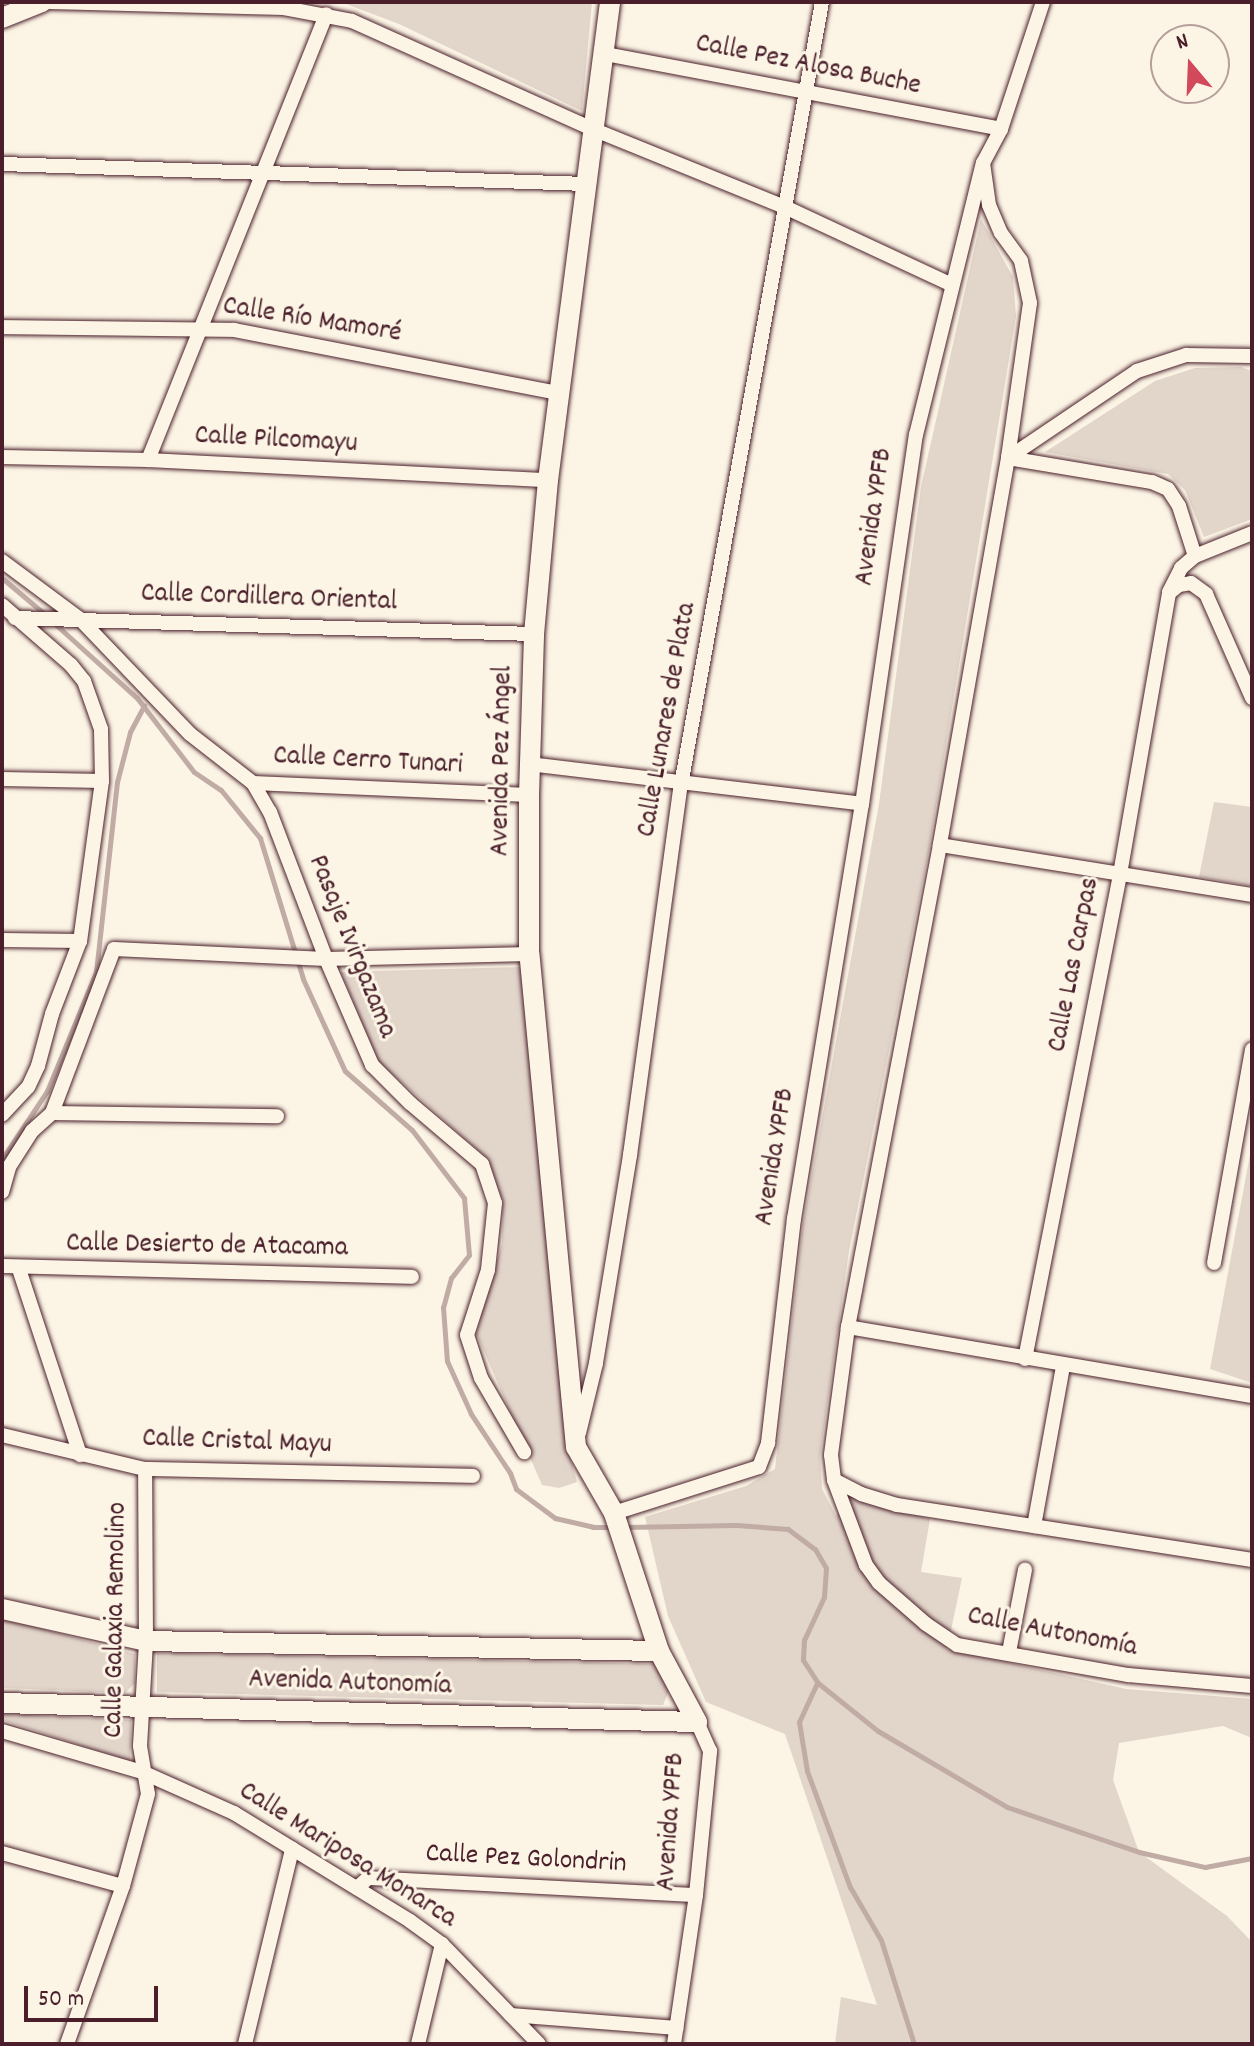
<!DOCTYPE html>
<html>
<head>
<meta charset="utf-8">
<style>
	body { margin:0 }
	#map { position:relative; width:1254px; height:2046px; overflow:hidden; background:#fcf5e5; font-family:Dekko,sans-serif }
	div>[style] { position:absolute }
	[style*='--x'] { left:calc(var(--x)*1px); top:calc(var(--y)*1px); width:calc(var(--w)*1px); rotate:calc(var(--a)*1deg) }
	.green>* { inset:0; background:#e2d5ca }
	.stream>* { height:5px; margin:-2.5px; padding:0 2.5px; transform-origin:2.5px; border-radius:2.5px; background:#c0aca5 }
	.roads { filter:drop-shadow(0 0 2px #4a1f2b) drop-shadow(0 0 2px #4a1f2b) }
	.street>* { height:14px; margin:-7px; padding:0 7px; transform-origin:7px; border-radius:7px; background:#fcf5e5 }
	.secondary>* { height:20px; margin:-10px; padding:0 10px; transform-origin:10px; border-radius:10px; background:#fcf5e5 }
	span { translate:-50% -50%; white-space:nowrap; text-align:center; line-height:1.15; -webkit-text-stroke:6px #fcf5e5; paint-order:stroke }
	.street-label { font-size:28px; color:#4a1f2b }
	.frame { position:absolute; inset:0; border:4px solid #4a1f2b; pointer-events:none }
	.north { position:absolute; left:1150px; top:24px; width:80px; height:80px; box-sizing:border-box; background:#fcf5e5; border:2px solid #b59f9b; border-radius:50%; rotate:341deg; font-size:22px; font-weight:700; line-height:32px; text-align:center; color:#4a1f2b }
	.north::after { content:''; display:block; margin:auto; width:28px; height:36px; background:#d1495b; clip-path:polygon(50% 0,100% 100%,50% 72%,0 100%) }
	.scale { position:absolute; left:24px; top:1986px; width:134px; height:36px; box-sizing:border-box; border:4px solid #4a1f2b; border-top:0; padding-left:10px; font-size:24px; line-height:28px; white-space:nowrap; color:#4a1f2b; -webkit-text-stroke:6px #fcf5e5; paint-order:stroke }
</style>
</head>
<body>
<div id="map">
	<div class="green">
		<i style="clip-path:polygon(592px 2px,582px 111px,399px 24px,346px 4px,321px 3px)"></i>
		<i style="clip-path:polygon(981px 219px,1013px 277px,1016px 316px,928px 855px,849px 1251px,820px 1456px,822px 1489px,836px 1516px,852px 1493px,866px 1502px,930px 1519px,921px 1572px,962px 1578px,947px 1649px,1126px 1689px,1252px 1699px,1252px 1738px,1223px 1726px,1119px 1743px,1113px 1780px,1139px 1852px,1227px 1916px,1252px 1942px,1252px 2044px,835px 2044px,841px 1997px,877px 2005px,785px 1734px,706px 1702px,668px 1616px,645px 1517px,746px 1486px,775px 1469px,803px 1224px,879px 804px,921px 487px)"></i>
		<i style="clip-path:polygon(1241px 367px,1252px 371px,1252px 519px,1204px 537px,1185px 490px,1168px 474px,1045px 452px,1155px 381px,1195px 368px)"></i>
		<i style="clip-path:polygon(1214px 802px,1252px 807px,1252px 886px,1199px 877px)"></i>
		<i style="clip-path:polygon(522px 967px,566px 1443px,577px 1482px,559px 1488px,542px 1485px,476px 1333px,502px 1244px,503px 1201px,488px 1159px,378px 1061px,341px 972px)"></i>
		<i style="clip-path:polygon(1252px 1144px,1252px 1383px,1210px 1369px)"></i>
		<i style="clip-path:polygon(2px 1618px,135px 1654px,135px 1683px,125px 1693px,2px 1688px)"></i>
		<i style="clip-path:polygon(157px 1653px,661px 1664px,671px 1686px,663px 1705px,157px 1692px)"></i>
		<i style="clip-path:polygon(2px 1714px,131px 1720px,130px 1761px,2px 1720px)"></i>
	</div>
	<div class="stream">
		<i style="--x:2;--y:578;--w:59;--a:40.2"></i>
		<i style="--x:54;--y:623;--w:112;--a:42.1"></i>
		<i style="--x:137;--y:698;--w:93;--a:52.4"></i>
		<i style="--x:194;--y:772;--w:32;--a:34"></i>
		<i style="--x:221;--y:790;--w:62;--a:50.9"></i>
		<i style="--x:260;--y:838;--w:147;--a:73"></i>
		<i style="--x:303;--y:979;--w:101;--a:65.5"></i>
		<i style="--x:345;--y:1071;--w:89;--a:41.4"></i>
		<i style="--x:412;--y:1130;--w:86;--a:52.6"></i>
		<i style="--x:464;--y:1198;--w:57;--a:85"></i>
		<i style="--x:469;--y:1255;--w:29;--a:128"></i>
		<i style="--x:451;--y:1278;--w:30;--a:105"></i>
		<i style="--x:443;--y:1307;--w:54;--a:85.8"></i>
		<i style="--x:447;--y:1361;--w:58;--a:65.6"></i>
		<i style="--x:471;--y:1414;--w:71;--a:56.5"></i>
		<i style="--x:510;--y:1473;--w:17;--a:69"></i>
		<i style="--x:516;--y:1489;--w:49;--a:36.6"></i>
		<i style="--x:555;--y:1518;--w:39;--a:13"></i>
		<i style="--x:593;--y:1527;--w:18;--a:0"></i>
		<i style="--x:2;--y:1159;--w:82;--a:-56.5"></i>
		<i style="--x:47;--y:1091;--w:129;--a:-67.6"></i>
		<i style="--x:96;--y:972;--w:191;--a:-83.7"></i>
		<i style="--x:117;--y:782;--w:52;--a:-75.4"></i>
		<i style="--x:130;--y:732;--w:30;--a:-62"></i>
		<i style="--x:625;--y:1527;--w:111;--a:-1"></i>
		<i style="--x:736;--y:1525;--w:52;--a:4.4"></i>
		<i style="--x:788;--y:1529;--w:34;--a:37"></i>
		<i style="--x:815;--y:1549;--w:22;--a:60"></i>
		<i style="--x:826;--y:1568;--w:29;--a:94"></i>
		<i style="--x:824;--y:1597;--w:47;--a:114.9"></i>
		<i style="--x:804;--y:1640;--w:20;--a:93"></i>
		<i style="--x:803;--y:1660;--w:27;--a:57"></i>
		<i style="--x:818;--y:1683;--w:77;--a:38.7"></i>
		<i style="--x:878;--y:1731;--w:150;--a:30.5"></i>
		<i style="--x:1007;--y:1807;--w:80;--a:18.9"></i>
		<i style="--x:1083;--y:1833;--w:59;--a:18.7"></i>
		<i style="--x:1139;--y:1852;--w:68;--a:12.8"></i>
		<i style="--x:1205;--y:1867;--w:48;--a:-10.8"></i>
		<i style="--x:817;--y:1683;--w:43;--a:114.8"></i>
		<i style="--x:799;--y:1722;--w:50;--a:80.7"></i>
		<i style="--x:807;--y:1771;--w:124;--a:69.7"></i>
		<i style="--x:850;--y:1887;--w:61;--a:59.7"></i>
		<i style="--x:881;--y:1940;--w:109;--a:72.4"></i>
	</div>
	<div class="roads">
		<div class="street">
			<i style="--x:50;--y:2;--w:234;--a:1.5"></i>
			<i style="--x:284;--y:8;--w:69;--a:10.8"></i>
			<i style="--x:352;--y:21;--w:266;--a:24.2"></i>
			<i style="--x:595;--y:130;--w:205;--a:22.1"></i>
			<i style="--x:785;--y:207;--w:184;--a:25"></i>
			<i style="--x:605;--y:54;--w:403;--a:10.7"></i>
			<i style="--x:983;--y:163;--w:42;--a:81.9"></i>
			<i style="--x:989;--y:205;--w:30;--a:67"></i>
			<i style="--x:1001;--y:233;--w:34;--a:54"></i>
			<i style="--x:1021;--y:261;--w:43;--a:77.9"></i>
			<i style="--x:1030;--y:303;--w:157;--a:98.1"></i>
			<i style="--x:1008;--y:458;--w:393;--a:100"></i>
			<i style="--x:940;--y:845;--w:491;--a:100.8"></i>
			<i style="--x:848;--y:1327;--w:129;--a:97.6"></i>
			<i style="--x:831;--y:1455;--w:25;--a:83"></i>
			<i style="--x:834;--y:1480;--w:91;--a:69.4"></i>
			<i style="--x:866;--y:1565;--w:22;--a:54"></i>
			<i style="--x:879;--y:1583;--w:62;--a:41.1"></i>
			<i style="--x:926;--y:1624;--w:37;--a:34"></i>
			<i style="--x:957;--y:1645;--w:174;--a:10"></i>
			<i style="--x:1128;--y:1675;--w:124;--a:5.1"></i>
			<i style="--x:2;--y:164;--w:584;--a:1.96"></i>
			<i style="--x:2;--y:327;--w:232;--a:0.7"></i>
			<i style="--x:234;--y:330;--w:334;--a:11"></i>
			<i style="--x:2;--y:457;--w:146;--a:1.2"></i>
			<i style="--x:148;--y:460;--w:400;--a:2.9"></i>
			<i style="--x:1008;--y:458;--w:156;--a:-34"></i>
			<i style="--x:1137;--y:371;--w:52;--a:-18.1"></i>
			<i style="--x:1186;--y:355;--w:66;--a:0.9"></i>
			<i style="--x:1008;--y:458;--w:146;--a:9.5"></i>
			<i style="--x:1152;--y:482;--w:17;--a:24"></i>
			<i style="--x:1168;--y:489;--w:20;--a:57"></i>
			<i style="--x:1179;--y:506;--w:52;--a:72.3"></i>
			<i style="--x:148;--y:460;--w:480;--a:-68.2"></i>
			<i style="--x:2;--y:561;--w:97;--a:36.6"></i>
			<i style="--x:80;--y:619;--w:159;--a:46.3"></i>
			<i style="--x:190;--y:734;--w:80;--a:37.9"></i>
			<i style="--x:253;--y:783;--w:34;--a:60"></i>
			<i style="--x:270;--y:812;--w:157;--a:69.1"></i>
			<i style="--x:326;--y:959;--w:116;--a:66.5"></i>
			<i style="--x:372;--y:1065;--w:54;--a:45"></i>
			<i style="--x:410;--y:1103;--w:94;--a:40.3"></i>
			<i style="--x:482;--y:1164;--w:41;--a:71.6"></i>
			<i style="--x:495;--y:1203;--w:67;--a:96"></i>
			<i style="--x:488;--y:1270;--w:68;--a:107.9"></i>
			<i style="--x:467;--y:1335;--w:45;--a:72"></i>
			<i style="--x:481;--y:1378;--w:86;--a:59.8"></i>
			<i style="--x:1169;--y:592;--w:27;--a:-63"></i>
			<i style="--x:1181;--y:568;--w:18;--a:-41"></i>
			<i style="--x:1195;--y:556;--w:61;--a:-22"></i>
			<i style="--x:2;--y:605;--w:91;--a:41"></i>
			<i style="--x:71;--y:665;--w:21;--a:51"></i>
			<i style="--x:84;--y:681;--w:51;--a:70.5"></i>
			<i style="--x:101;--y:729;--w:52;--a:88.9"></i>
			<i style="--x:102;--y:781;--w:162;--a:97.8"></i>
			<i style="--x:80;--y:941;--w:78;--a:111"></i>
			<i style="--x:52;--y:1014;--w:54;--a:105.1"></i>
			<i style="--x:38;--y:1066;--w:23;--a:115"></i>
			<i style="--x:28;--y:1087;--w:38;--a:133"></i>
			<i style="--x:15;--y:618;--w:519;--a:1.77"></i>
			<i style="--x:529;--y:764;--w:335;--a:6.8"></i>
			<i style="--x:2;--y:779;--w:100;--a:1.1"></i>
			<i style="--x:253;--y:783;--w:276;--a:2.5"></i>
			<i style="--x:940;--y:845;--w:316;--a:9.1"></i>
			<i style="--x:2;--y:940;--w:78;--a:0.7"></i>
			<i style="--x:52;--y:1113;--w:225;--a:0.8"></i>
			<i style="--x:2;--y:1192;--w:26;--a:-74"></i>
			<i style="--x:9;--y:1167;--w:43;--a:-57.4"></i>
			<i style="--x:32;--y:1131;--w:27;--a:-42"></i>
			<i style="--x:52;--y:1113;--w:175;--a:-69.3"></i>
			<i style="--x:114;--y:949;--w:212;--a:2.7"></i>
			<i style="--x:326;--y:959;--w:203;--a:-1.4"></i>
			<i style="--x:1214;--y:1263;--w:217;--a:-79.9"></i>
			<i style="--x:2;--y:1266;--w:410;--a:1.5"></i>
			<i style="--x:19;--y:1269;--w:196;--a:71.8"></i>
			<i style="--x:848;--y:1327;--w:410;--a:9.7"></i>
			<i style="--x:1025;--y:1359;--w:494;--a:-78.9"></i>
			<i style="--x:1120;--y:874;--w:285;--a:-80.1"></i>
			<i style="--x:1169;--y:593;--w:13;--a:-39"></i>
			<i style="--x:1179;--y:585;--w:12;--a:-9"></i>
			<i style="--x:1191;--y:583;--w:19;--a:36"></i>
			<i style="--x:1206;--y:594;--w:114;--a:66.1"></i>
			<i style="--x:579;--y:1433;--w:72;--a:-76.3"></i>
			<i style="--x:596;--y:1363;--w:211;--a:-80.7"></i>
			<i style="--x:630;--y:1155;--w:373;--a:-82.2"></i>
			<i style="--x:681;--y:785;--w:796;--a:-79.79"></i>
			<i style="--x:2;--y:1435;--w:147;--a:13.4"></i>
			<i style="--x:145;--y:1469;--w:328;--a:1.2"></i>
			<i style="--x:834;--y:1480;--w:30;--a:27"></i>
			<i style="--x:861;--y:1494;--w:38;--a:17"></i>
			<i style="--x:897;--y:1505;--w:359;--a:8.8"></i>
			<i style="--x:614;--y:1513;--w:152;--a:-17.6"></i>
			<i style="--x:759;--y:1467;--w:26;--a:-69"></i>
			<i style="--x:768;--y:1443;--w:226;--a:-83.4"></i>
			<i style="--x:794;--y:1219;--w:421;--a:-80.7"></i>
			<i style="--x:862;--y:804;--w:373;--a:-81.7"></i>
			<i style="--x:916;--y:435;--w:280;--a:-76.2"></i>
			<i style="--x:983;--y:163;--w:38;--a:-62"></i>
			<i style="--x:1001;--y:129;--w:134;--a:-71.7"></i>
			<i style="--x:1034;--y:1526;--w:163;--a:-79.7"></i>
			<i style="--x:1009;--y:1652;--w:84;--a:-79"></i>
			<i style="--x:2;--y:1731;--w:146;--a:16.3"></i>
			<i style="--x:142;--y:1772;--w:101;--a:24"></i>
			<i style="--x:234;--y:1813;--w:206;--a:31.5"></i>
			<i style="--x:410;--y:1921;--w:39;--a:36"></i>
			<i style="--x:442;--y:1944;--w:139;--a:45.9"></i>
			<i style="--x:2;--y:1853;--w:125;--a:15.3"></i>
			<i style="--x:357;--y:1888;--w:15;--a:-42"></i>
			<i style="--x:368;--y:1878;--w:328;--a:3"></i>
			<i style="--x:511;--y:2015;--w:166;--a:4.5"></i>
			<i style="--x:67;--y:2044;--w:168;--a:-70.5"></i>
			<i style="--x:123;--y:1886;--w:95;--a:-74.8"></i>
			<i style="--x:148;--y:1794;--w:49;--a:-99.5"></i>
			<i style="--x:140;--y:1746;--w:105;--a:-86.7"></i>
			<i style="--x:146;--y:1641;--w:172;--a:-90.3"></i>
			<i style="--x:245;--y:2044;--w:201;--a:-76.4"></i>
			<i style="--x:418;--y:2044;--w:103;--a:-76.5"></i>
			<i style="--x:674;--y:2044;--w:151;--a:-81.6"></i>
			<i style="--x:696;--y:1895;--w:145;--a:-84.4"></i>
			<i style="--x:710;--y:1751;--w:32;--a:-114"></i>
		</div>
		<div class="secondary">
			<i style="--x:2;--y:18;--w:43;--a:-21.8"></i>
			<i style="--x:2;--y:1609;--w:148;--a:12.5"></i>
			<i style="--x:146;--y:1641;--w:513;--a:1.12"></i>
			<i style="--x:2;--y:1703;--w:695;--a:1.57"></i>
			<i style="--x:697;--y:1722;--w:81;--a:-118.2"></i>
			<i style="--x:659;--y:1651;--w:145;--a:-108.1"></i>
			<i style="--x:614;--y:1513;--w:76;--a:-119.9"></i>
			<i style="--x:576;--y:1447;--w:495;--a:-95.4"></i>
			<i style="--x:529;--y:954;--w:159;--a:-90"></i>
			<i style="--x:529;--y:795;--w:161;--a:-88.2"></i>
			<i style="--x:534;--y:634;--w:155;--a:-84.8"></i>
			<i style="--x:548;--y:480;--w:482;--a:-82.6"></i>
		</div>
	</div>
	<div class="street-label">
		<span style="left:808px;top:66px;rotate:11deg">Calle Pez Alosa Buche</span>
		<span style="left:312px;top:321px;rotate:9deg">Calle Río Mamoré</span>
		<span style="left:276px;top:441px;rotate:3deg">Calle Pilcomayu</span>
		<span style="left:875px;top:517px;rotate:-82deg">Avenida YPFB</span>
		<span style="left:269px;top:599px;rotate:2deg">Calle Cordillera Oriental</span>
		<span style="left:668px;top:720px;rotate:-80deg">Calle Lunares de Plata</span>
		<span style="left:503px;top:761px;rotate:-89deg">Avenida Pez Ángel</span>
		<span style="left:368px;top:762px;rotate:3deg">Calle Cerro Tunari</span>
		<span style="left:351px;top:947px;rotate:68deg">Pasaje Ivirgazama</span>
		<span style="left:1075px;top:965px;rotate:-79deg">Calle Las Carpas</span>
		<span style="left:776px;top:1157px;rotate:-81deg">Avenida YPFB</span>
		<span style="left:207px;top:1247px;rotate:1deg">Calle Desierto de Atacama</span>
		<span style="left:237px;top:1443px;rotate:2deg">Calle Cristal Mayu</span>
		<span style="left:117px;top:1620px;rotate:-89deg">Calle Galaxia Remolino</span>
		<span style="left:1052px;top:1633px;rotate:11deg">Calle Autonomía</span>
		<span style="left:350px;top:1684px;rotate:2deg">Avenida Autonomía</span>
		<span style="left:672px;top:1822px;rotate:-86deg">Avenida YPFB</span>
		<span style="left:347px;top:1856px;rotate:32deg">Calle Mariposa Monarca</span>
		<span style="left:526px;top:1860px;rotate:3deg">Calle Pez Golondrin</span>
	</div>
	<div class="frame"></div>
	<div class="north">N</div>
	<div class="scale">50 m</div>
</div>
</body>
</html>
